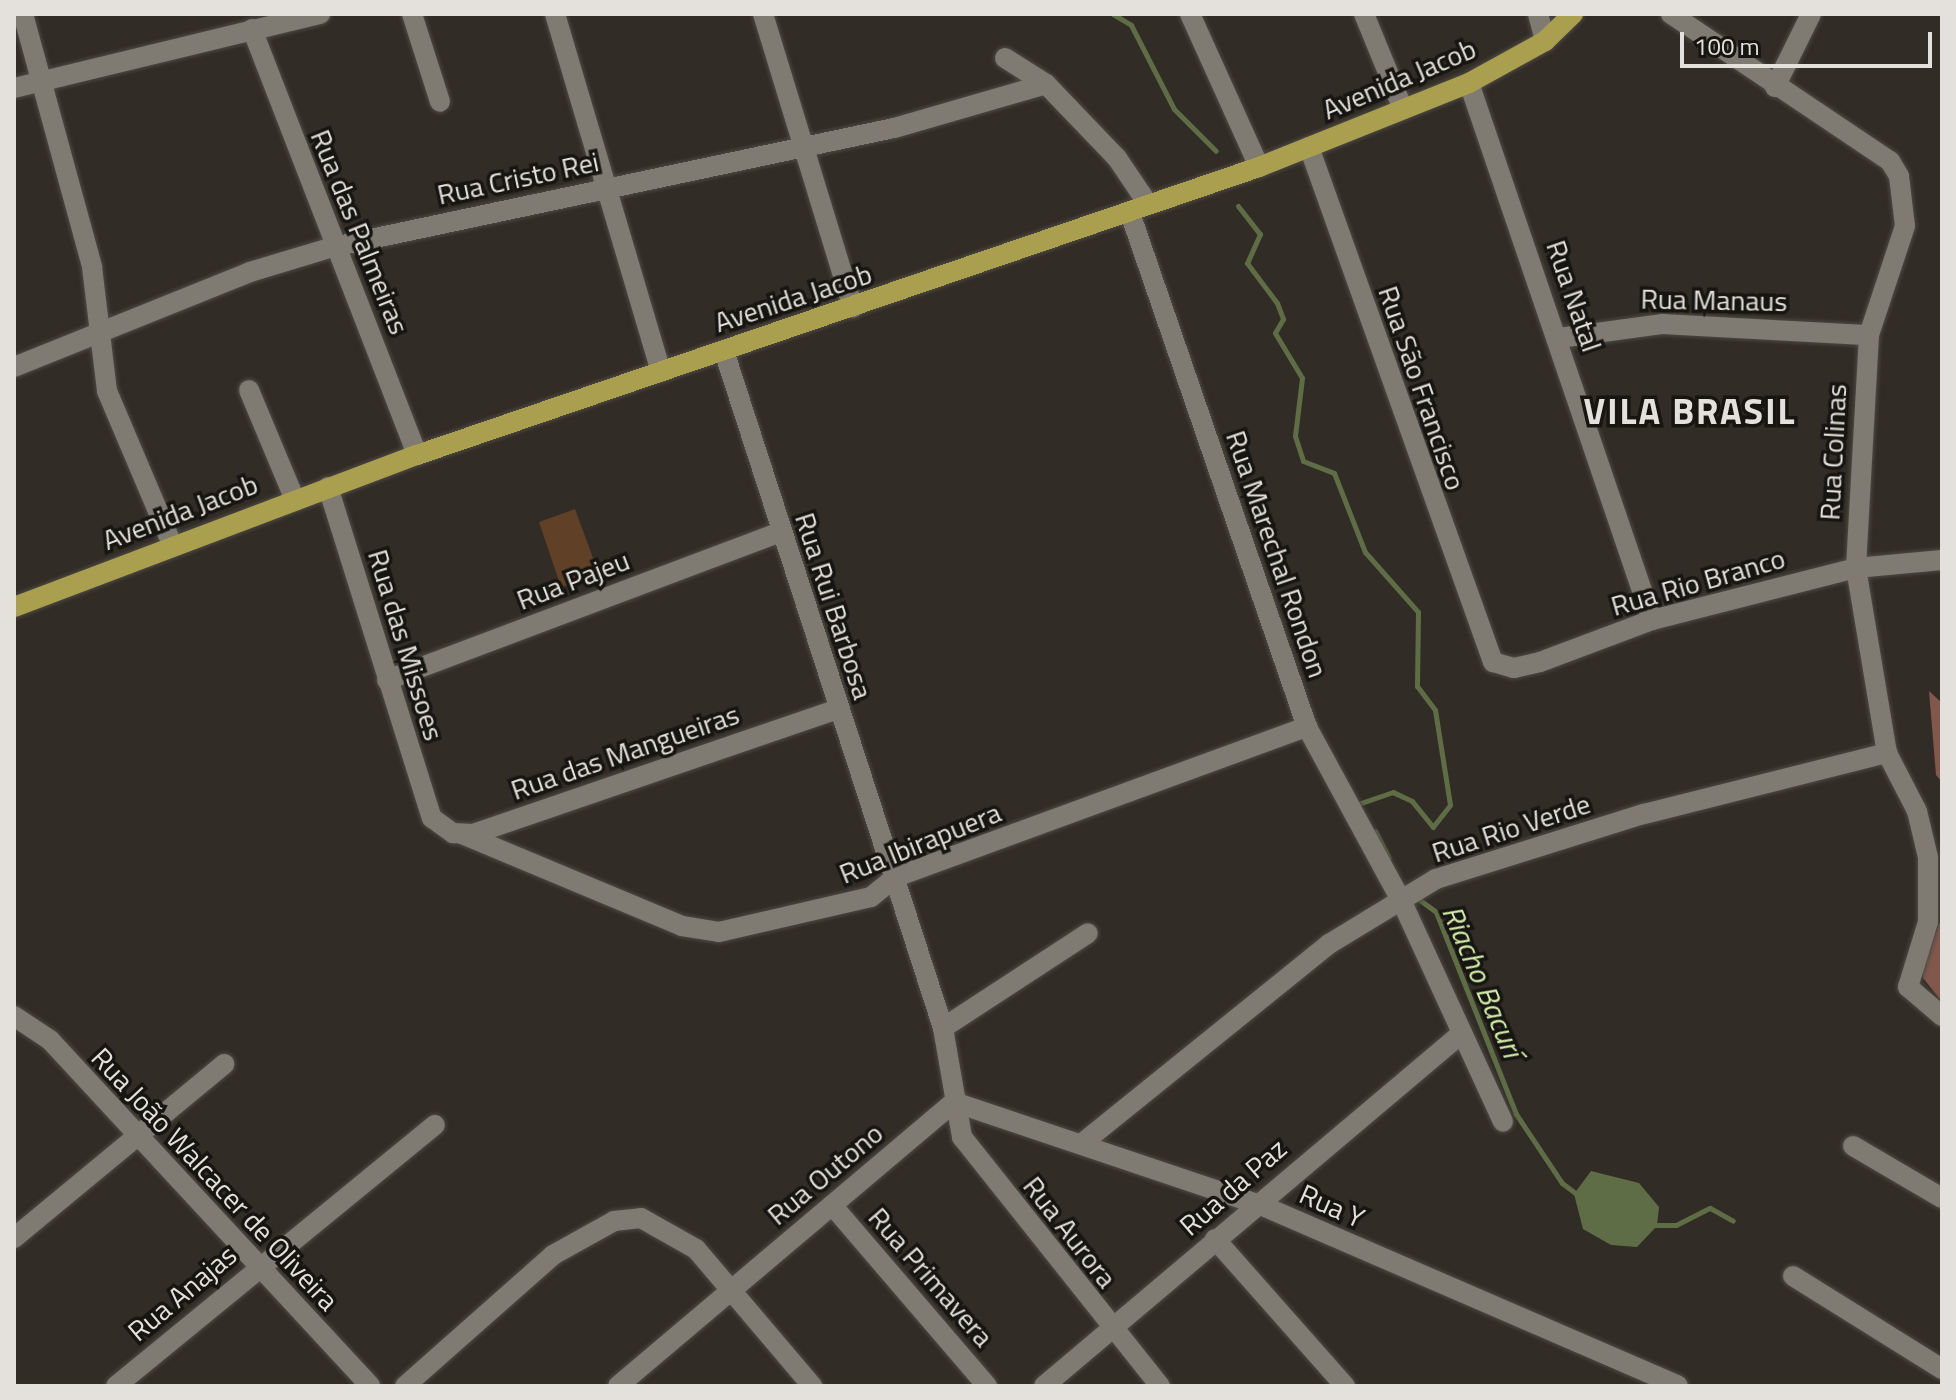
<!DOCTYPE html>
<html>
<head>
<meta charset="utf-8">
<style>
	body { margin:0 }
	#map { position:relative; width:1956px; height:1400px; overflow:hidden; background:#312c25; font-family:"Titillium Web",sans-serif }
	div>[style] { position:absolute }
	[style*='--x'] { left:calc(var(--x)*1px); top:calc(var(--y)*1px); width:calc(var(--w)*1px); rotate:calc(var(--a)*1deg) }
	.forest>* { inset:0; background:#82584d }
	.water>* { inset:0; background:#5f6d47 }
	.stream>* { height:5px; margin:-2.5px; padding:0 2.5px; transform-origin:2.5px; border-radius:2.5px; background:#5f6d47 }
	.building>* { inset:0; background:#604027 }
	.roads { filter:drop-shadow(0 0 2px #4e4a44) drop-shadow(0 0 2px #4e4a44) }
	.minor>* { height:20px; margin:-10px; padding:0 10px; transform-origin:10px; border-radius:10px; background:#7f7a72 }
	.major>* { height:20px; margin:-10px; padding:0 10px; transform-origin:10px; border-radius:10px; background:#aa9f4f }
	span { translate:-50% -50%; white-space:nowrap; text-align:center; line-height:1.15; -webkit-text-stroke:7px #171512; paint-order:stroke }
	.street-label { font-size:28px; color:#e4e1dc }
	.water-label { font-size:30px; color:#d2eba9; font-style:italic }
	.district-label { font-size:36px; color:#e4e1dc; font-weight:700; letter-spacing:2px }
	.frame { position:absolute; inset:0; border:16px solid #e4e1dc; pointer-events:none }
	.scale { position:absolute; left:1680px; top:32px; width:252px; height:36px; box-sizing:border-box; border:4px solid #e4e1dc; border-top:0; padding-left:10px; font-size:24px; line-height:28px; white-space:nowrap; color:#e4e1dc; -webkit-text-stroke:6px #171512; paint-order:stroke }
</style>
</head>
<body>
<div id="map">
	<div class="forest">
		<i style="clip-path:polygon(1929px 691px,1942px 703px,1942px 782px,1936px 775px)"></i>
		<i style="clip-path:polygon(1942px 916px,1942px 1002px,1923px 978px,1923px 966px)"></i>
	</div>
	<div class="water">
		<i style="clip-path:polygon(1591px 1171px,1639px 1183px,1659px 1207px,1657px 1226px,1637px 1247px,1611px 1245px,1583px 1229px,1574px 1194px)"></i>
	</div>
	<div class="stream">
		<i style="--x:1113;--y:14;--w:21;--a:31"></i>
		<i style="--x:1131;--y:25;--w:94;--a:62.9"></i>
		<i style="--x:1174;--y:109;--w:59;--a:45"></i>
		<i style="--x:1238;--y:206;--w:36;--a:52"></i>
		<i style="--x:1260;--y:234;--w:32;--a:114"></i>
		<i style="--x:1247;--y:263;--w:50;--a:53.1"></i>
		<i style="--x:1277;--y:303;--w:17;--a:69"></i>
		<i style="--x:1283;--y:319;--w:16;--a:120"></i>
		<i style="--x:1275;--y:333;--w:52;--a:59"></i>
		<i style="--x:1302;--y:378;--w:58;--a:96.9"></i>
		<i style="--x:1295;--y:436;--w:26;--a:72"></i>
		<i style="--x:1303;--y:461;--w:33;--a:21"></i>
		<i style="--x:1334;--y:473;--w:85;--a:68.6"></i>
		<i style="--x:1365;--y:552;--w:80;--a:48.5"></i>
		<i style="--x:1418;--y:612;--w:74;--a:90.8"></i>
		<i style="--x:1417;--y:686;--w:30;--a:53"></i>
		<i style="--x:1435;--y:710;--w:96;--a:81"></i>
		<i style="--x:1450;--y:805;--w:28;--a:128"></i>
		<i style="--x:1433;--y:827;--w:33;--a:-129"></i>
		<i style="--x:1412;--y:801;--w:21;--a:-155"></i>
		<i style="--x:1393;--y:792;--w:39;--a:161"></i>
		<i style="--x:1375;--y:831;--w:30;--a:63"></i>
		<i style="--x:1417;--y:898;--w:24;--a:36"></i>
		<i style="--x:1436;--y:912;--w:217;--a:68.4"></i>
		<i style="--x:1516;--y:1114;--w:83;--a:56.3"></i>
		<i style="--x:1562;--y:1183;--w:21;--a:37"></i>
		<i style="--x:1653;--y:1225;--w:23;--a:0"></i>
		<i style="--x:1676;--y:1225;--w:38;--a:-27"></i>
		<i style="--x:1710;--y:1208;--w:26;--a:29"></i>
	</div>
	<div class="building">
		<i style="clip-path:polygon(575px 509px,600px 577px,561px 587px,539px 522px)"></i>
	</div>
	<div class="roads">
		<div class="minor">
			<i style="--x:23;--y:14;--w:262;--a:74.7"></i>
			<i style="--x:92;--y:267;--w:125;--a:83.1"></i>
			<i style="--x:107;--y:391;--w:166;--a:67"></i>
			<i style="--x:412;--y:14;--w:92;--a:72.3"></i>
			<i style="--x:555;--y:14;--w:373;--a:73.5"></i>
			<i style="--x:763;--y:14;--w:307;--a:73"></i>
			<i style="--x:1190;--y:14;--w:168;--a:65.7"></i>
			<i style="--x:1364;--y:14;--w:103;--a:67.7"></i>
			<i style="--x:1538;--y:14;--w:28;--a:75"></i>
			<i style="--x:1671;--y:14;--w:264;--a:33.9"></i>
			<i style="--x:1890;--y:161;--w:17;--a:59"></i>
			<i style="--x:1899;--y:176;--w:50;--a:83.2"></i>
			<i style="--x:1905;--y:226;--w:115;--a:108.3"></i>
			<i style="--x:1869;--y:335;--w:233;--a:93.2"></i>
			<i style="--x:1856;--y:568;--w:188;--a:80.5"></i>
			<i style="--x:1887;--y:753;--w:65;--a:62.7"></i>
			<i style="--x:1917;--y:811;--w:47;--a:76.6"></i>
			<i style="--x:1928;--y:857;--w:65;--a:90"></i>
			<i style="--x:1928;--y:922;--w:68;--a:107.1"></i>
			<i style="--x:1908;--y:987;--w:45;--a:40.5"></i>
			<i style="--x:252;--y:29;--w:457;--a:68.8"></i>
			<i style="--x:1005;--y:58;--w:49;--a:32.4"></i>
			<i style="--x:1046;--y:84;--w:103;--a:46.2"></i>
			<i style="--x:1117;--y:158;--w:55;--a:56"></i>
			<i style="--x:1469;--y:83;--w:567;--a:71.18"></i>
			<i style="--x:1775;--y:87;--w:81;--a:-63.7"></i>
			<i style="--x:14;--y:88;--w:315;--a:-13.6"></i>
			<i style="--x:1309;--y:147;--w:547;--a:70.34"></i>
			<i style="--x:1493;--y:662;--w:22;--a:16"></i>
			<i style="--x:1514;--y:668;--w:27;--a:-13"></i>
			<i style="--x:1540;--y:662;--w:120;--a:-20.6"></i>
			<i style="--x:1652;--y:620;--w:211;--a:-14.3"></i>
			<i style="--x:1856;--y:568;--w:86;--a:-5.3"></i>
			<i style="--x:1130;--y:213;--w:544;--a:71"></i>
			<i style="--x:1307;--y:727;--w:197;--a:61.5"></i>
			<i style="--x:1401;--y:900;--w:244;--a:65.3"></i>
			<i style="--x:1559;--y:338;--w:105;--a:-7.7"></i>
			<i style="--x:1663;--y:324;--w:206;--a:3.1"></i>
			<i style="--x:724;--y:351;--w:712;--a:72.07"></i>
			<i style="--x:943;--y:1028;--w:111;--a:80.1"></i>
			<i style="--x:962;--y:1137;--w:318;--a:51.5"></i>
			<i style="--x:14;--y:367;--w:254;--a:-21.9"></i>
			<i style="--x:250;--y:272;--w:87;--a:-16.8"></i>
			<i style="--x:333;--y:247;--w:573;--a:-11.98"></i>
			<i style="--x:894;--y:128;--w:158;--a:-16.1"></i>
			<i style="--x:249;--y:390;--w:119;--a:67.3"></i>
			<i style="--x:328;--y:487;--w:347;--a:72.6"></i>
			<i style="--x:432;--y:818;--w:26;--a:36"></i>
			<i style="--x:453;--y:833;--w:20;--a:3"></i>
			<i style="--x:473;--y:834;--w:387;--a:-18.9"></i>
			<i style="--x:387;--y:680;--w:420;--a:-20.6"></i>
			<i style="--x:462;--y:834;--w:238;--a:22.7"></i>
			<i style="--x:682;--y:926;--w:37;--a:9"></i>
			<i style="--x:719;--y:932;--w:156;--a:-13"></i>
			<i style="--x:871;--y:897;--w:32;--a:-39"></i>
			<i style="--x:896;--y:877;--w:438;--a:-20.1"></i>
			<i style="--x:14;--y:1016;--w:43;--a:33.7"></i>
			<i style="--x:50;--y:1040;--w:471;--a:47.2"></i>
			<i style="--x:943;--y:1028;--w:173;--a:-33.2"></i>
			<i style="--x:954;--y:1102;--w:326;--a:18.6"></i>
			<i style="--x:1263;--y:1206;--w:452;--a:23.4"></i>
			<i style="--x:1085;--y:1141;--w:314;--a:-38.9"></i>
			<i style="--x:1329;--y:944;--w:125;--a:-31.3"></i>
			<i style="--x:1436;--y:879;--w:218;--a:-17.4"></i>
			<i style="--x:1644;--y:814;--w:251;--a:-14.1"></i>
			<i style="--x:1853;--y:1146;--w:103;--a:30.3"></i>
			<i style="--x:832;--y:1205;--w:238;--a:49.4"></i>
			<i style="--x:14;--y:1238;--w:273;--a:-39.6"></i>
			<i style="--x:1215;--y:1239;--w:196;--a:48.5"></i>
			<i style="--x:1793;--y:1276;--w:176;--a:32"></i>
			<i style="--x:116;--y:1386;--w:412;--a:-39.3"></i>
			<i style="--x:405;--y:1386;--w:198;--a:-41.5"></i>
			<i style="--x:553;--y:1255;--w:70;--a:-29.1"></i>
			<i style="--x:614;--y:1221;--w:27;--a:-6"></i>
			<i style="--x:641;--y:1218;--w:63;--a:29.4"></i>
			<i style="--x:696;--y:1249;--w:180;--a:49.7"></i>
			<i style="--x:618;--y:1386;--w:440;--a:-40.2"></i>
			<i style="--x:1044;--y:1386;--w:547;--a:-40.18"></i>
		</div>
		<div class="major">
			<i style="--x:14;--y:607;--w:431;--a:-20.7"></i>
			<i style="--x:417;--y:455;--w:890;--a:-18.88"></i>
			<i style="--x:1259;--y:167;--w:226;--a:-21.8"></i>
			<i style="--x:1469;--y:83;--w:87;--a:-28.9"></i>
			<i style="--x:1545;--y:41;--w:39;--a:-44"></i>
		</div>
	</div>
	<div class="street-label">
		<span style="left:1399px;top:79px;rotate:-23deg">Avenida Jacob</span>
		<span style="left:518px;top:178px;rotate:-12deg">Rua Cristo Rei</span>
		<span style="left:360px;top:232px;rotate:68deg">Rua das Palmeiras</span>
		<span style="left:1574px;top:296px;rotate:71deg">Rua Natal</span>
		<span style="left:793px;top:298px;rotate:-18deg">Avenida Jacob</span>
		<span style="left:1714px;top:300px;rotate:1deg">Rua Manaus</span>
		<span style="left:1422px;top:388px;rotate:71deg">Rua São Francisco</span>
		<span style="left:1833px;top:452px;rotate:-87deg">Rua Colinas</span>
		<span style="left:180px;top:512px;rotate:-21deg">Avenida Jacob</span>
		<span style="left:1277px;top:554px;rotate:71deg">Rua Marechal Rondon</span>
		<span style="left:573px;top:580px;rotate:-21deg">Rua Pajeu</span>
		<span style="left:1698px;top:582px;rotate:-16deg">Rua Rio Branco</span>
		<span style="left:834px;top:606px;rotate:72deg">Rua Rui Barbosa</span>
		<span style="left:406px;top:645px;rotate:73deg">Rua das Missoes</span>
		<span style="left:625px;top:752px;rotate:-19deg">Rua das Mangueiras</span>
		<span style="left:1511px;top:828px;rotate:-18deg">Rua Rio Verde</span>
		<span style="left:920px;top:843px;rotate:-22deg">Rua Ibirapuera</span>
		<span style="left:825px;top:1174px;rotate:-40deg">Rua Outono</span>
		<span style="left:215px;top:1179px;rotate:47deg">Rua João Walcacer de Oliveira</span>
		<span style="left:1233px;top:1187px;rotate:-41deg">Rua da Paz</span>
		<span style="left:1332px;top:1206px;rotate:24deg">Rua Y</span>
		<span style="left:1070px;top:1232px;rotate:52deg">Rua Aurora</span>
		<span style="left:931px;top:1277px;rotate:49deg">Rua Primavera</span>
		<span style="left:182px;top:1293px;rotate:-40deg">Rua Anajas</span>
	</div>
	<div class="water-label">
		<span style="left:1483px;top:981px;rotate:67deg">Riacho Bacurí</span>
	</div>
	<div class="district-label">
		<span style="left:1690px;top:411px">VILA BRASIL</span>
	</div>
	<div class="frame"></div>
	<div class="scale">100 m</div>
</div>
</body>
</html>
